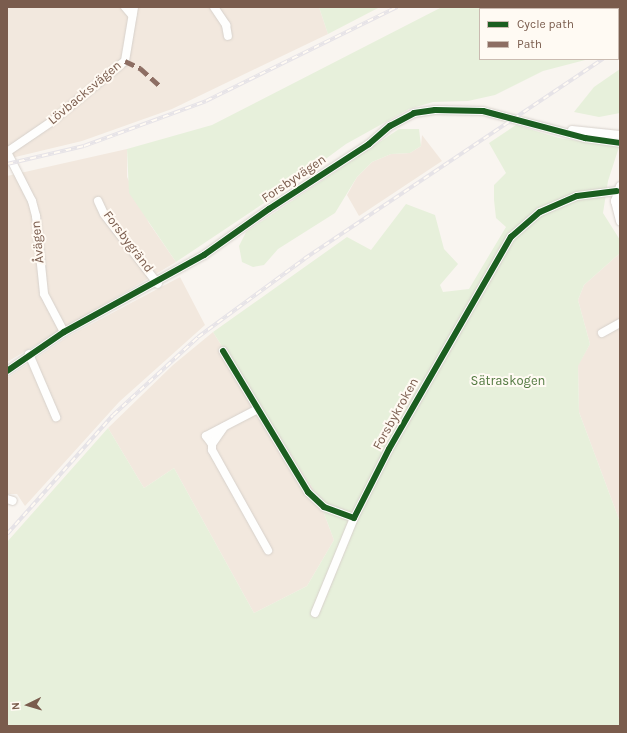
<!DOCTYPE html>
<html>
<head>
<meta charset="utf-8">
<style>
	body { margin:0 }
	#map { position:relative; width:627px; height:733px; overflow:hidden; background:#f9f5f0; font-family:Karla,sans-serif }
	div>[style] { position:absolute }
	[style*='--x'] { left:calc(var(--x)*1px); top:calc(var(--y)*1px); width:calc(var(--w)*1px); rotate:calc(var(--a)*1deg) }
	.residential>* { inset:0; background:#f2e8de }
	.green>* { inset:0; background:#e7f0db }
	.roads { filter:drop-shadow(0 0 1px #d7d1cb) drop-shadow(0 0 1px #d7d1cb) }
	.minor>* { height:8px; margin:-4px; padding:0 4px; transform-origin:4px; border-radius:4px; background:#fefefd }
	.rail>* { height:3.5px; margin-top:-1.75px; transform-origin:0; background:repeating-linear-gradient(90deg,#fffaf3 0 6px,#e6e3e7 0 12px); box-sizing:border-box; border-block:1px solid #e6e3e7 }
	.quiet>* { height:5px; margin-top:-2.5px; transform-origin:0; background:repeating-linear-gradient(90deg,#8d6e63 0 10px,transparent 0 15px) }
	.cycleway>* { height:6px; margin:-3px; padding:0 3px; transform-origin:3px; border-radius:3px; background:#1b5e20 }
	span { translate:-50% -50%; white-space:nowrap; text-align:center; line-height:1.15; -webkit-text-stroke:4px #fffaf3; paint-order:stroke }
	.street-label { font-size:13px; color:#7a5c4d }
	.park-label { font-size:13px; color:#537a41 }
	.frame { position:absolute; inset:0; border:8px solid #7a5c4d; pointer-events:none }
	.legend { position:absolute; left:479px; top:8px; width:140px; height:52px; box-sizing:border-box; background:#fffaf3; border:1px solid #cabbb1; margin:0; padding:5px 7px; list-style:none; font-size:12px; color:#7a5c4d }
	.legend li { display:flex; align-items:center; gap:8px; height:20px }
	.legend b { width:20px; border:1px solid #cabbb1 }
	.north { position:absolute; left:8px; top:685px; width:40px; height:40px; -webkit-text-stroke:3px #fffaf3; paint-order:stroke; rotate:265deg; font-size:11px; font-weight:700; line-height:16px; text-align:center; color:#7a5c4d }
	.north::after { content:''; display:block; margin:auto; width:14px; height:18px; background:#7a5c4d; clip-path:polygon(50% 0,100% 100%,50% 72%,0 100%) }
</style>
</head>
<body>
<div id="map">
	<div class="residential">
		<i style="clip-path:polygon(7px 7px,319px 7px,328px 34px,172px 109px,82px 141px,7px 159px)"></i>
		<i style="clip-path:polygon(422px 135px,442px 161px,359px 216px,347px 195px,357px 177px,372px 162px,391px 154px,410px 153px,421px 146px)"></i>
		<i style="clip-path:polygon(127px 149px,127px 177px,149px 223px,176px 262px,7px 362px,7px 176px)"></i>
		<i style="clip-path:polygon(620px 253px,620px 522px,579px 412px,578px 365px,590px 344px,578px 300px,584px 285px)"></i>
		<i style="clip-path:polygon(180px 277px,205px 325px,119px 402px,25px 506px,17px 494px,7px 494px,7px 378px,67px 337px)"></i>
		<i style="clip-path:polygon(213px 332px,317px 495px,334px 540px,307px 586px,254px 613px,174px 468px,144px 488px,108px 428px,173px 365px)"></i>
	</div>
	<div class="green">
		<i style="clip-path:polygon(319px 7px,380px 7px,328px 34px)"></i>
		<i style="clip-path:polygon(442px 7px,620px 7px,620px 38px,618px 39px,618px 9px,480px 9px,480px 59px,589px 59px,543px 71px,495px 95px,468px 101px,433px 102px,409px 109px,346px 144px,282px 191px,176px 262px,129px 193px,127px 149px,212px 125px)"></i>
		<i style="clip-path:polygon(620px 69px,620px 113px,599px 117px,574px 112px,594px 87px)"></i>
		<i style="clip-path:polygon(516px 125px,559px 138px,619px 147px,608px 181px,603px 213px,620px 240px,620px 253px,584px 285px,578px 300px,590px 344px,578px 366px,579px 412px,620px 522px,620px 726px,7px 726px,7px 542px,108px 428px,144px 488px,174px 468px,254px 613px,307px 586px,334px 540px,317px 495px,213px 332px,347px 237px,371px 250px,406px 204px,435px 215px,444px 249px,458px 264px,440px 285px,443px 292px,469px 289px,506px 227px,496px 218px,494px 200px,494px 185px,506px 173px,489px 143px)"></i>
		<i style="clip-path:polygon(399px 129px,419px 129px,421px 146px,410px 153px,391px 154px,372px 162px,357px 177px,335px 213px,278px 249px,264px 265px,253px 267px,242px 262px,239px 246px,246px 232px)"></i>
	</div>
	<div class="roads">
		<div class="minor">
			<i style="--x:125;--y:7;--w:11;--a:49"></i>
			<i style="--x:214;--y:7;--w:22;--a:56"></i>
			<i style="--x:226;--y:25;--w:11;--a:80"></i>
			<i style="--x:572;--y:130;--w:48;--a:5.9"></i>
			<i style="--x:7;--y:152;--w:53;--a:-34.3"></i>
			<i style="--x:51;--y:122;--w:96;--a:-39.5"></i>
			<i style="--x:125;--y:61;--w:55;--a:-80.5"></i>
			<i style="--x:7;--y:152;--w:55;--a:63"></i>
			<i style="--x:32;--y:201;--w:16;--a:75"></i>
			<i style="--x:36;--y:216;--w:78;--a:84.1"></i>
			<i style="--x:44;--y:294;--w:43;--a:62.2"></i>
			<i style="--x:620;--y:186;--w:16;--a:108"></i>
			<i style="--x:615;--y:201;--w:21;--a:76"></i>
			<i style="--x:98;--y:201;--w:14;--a:65"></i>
			<i style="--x:104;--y:214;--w:88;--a:52.4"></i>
			<i style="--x:602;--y:333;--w:21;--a:-29"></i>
			<i style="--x:223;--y:351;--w:165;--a:58.9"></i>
			<i style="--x:308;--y:492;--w:22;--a:43"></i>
			<i style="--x:324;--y:507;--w:32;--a:20"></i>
			<i style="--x:354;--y:518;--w:77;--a:-63.1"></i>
			<i style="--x:389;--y:449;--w:245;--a:-60.1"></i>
			<i style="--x:511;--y:237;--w:38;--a:-41"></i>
			<i style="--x:540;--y:212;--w:40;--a:-23.4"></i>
			<i style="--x:577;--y:196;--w:40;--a:-7.1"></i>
			<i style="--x:29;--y:354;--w:69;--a:66.8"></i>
			<i style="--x:7;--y:371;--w:69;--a:-34.4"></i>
			<i style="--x:64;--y:332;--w:160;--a:-28.8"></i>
			<i style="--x:204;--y:255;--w:80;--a:-35.3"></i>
			<i style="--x:269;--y:209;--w:119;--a:-33"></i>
			<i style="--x:369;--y:144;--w:28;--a:-41"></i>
			<i style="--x:390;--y:126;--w:27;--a:-28"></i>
			<i style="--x:414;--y:113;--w:21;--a:-8"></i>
			<i style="--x:435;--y:110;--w:48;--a:1.2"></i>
			<i style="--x:483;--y:111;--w:106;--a:14.8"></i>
			<i style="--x:585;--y:138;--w:35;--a:8"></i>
			<i style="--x:224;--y:427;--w:21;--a:125"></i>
			<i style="--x:212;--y:444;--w:10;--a:-127"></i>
			<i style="--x:206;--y:436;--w:56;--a:-27.5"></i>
			<i style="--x:212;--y:444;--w:6;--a:90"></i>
			<i style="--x:212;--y:450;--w:115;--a:60.8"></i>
			<i style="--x:7;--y:499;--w:6;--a:18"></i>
			<i style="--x:315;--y:613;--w:103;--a:-67.7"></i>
		</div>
	</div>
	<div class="rail">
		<i style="--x:618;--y:49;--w:2;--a:-27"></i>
		<i style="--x:7;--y:164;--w:79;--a:-13.2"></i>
		<i style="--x:84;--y:146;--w:130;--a:-20.2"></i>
		<i style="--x:206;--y:101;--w:213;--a:-26.2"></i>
		<i style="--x:7;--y:534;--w:159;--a:-48.3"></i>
		<i style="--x:113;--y:415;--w:115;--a:-42.5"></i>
		<i style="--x:198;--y:337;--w:132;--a:-36.3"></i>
		<i style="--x:304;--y:259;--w:360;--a:-33.8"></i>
	</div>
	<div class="quiet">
		<i style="--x:125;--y:61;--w:17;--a:25"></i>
		<i style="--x:140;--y:68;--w:28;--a:42"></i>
	</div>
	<div class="cycleway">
		<i style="--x:223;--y:351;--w:165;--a:58.9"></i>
		<i style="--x:308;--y:492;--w:22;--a:43"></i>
		<i style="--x:324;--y:507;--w:32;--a:20"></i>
		<i style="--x:354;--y:518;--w:77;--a:-63.1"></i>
		<i style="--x:389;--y:449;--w:245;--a:-60.1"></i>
		<i style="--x:511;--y:237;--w:38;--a:-41"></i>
		<i style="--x:540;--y:212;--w:40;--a:-23.4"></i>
		<i style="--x:577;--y:196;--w:40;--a:-7.1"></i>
		<i style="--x:7;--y:371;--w:69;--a:-34.4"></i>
		<i style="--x:64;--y:332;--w:160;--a:-28.8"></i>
		<i style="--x:204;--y:255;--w:80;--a:-35.3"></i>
		<i style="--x:269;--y:209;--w:119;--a:-33"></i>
		<i style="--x:369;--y:144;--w:28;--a:-41"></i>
		<i style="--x:390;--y:126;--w:27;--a:-28"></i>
		<i style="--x:414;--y:113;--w:21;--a:-8"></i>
		<i style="--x:435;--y:110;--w:48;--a:1.2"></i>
		<i style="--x:483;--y:111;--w:106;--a:14.8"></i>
		<i style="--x:585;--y:138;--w:35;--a:8"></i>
	</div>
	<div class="street-label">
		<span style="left:85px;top:93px;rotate:-40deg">Lövbacksvägen</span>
		<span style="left:294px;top:179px;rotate:-34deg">Forsbyvägen</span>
		<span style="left:38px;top:242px;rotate:-95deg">Åvägen</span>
		<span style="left:128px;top:242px;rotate:53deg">Forsbygränd</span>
		<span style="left:396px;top:414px;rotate:-61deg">Forsbykroken</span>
	</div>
	<div class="park-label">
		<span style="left:508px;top:381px">Sätraskogen</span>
	</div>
	<div class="frame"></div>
	<ul class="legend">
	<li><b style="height:5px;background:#1b5e20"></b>Cycle path</li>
	<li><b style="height:5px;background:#8d6e63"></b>Path</li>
	</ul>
	<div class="north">N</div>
</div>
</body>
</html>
